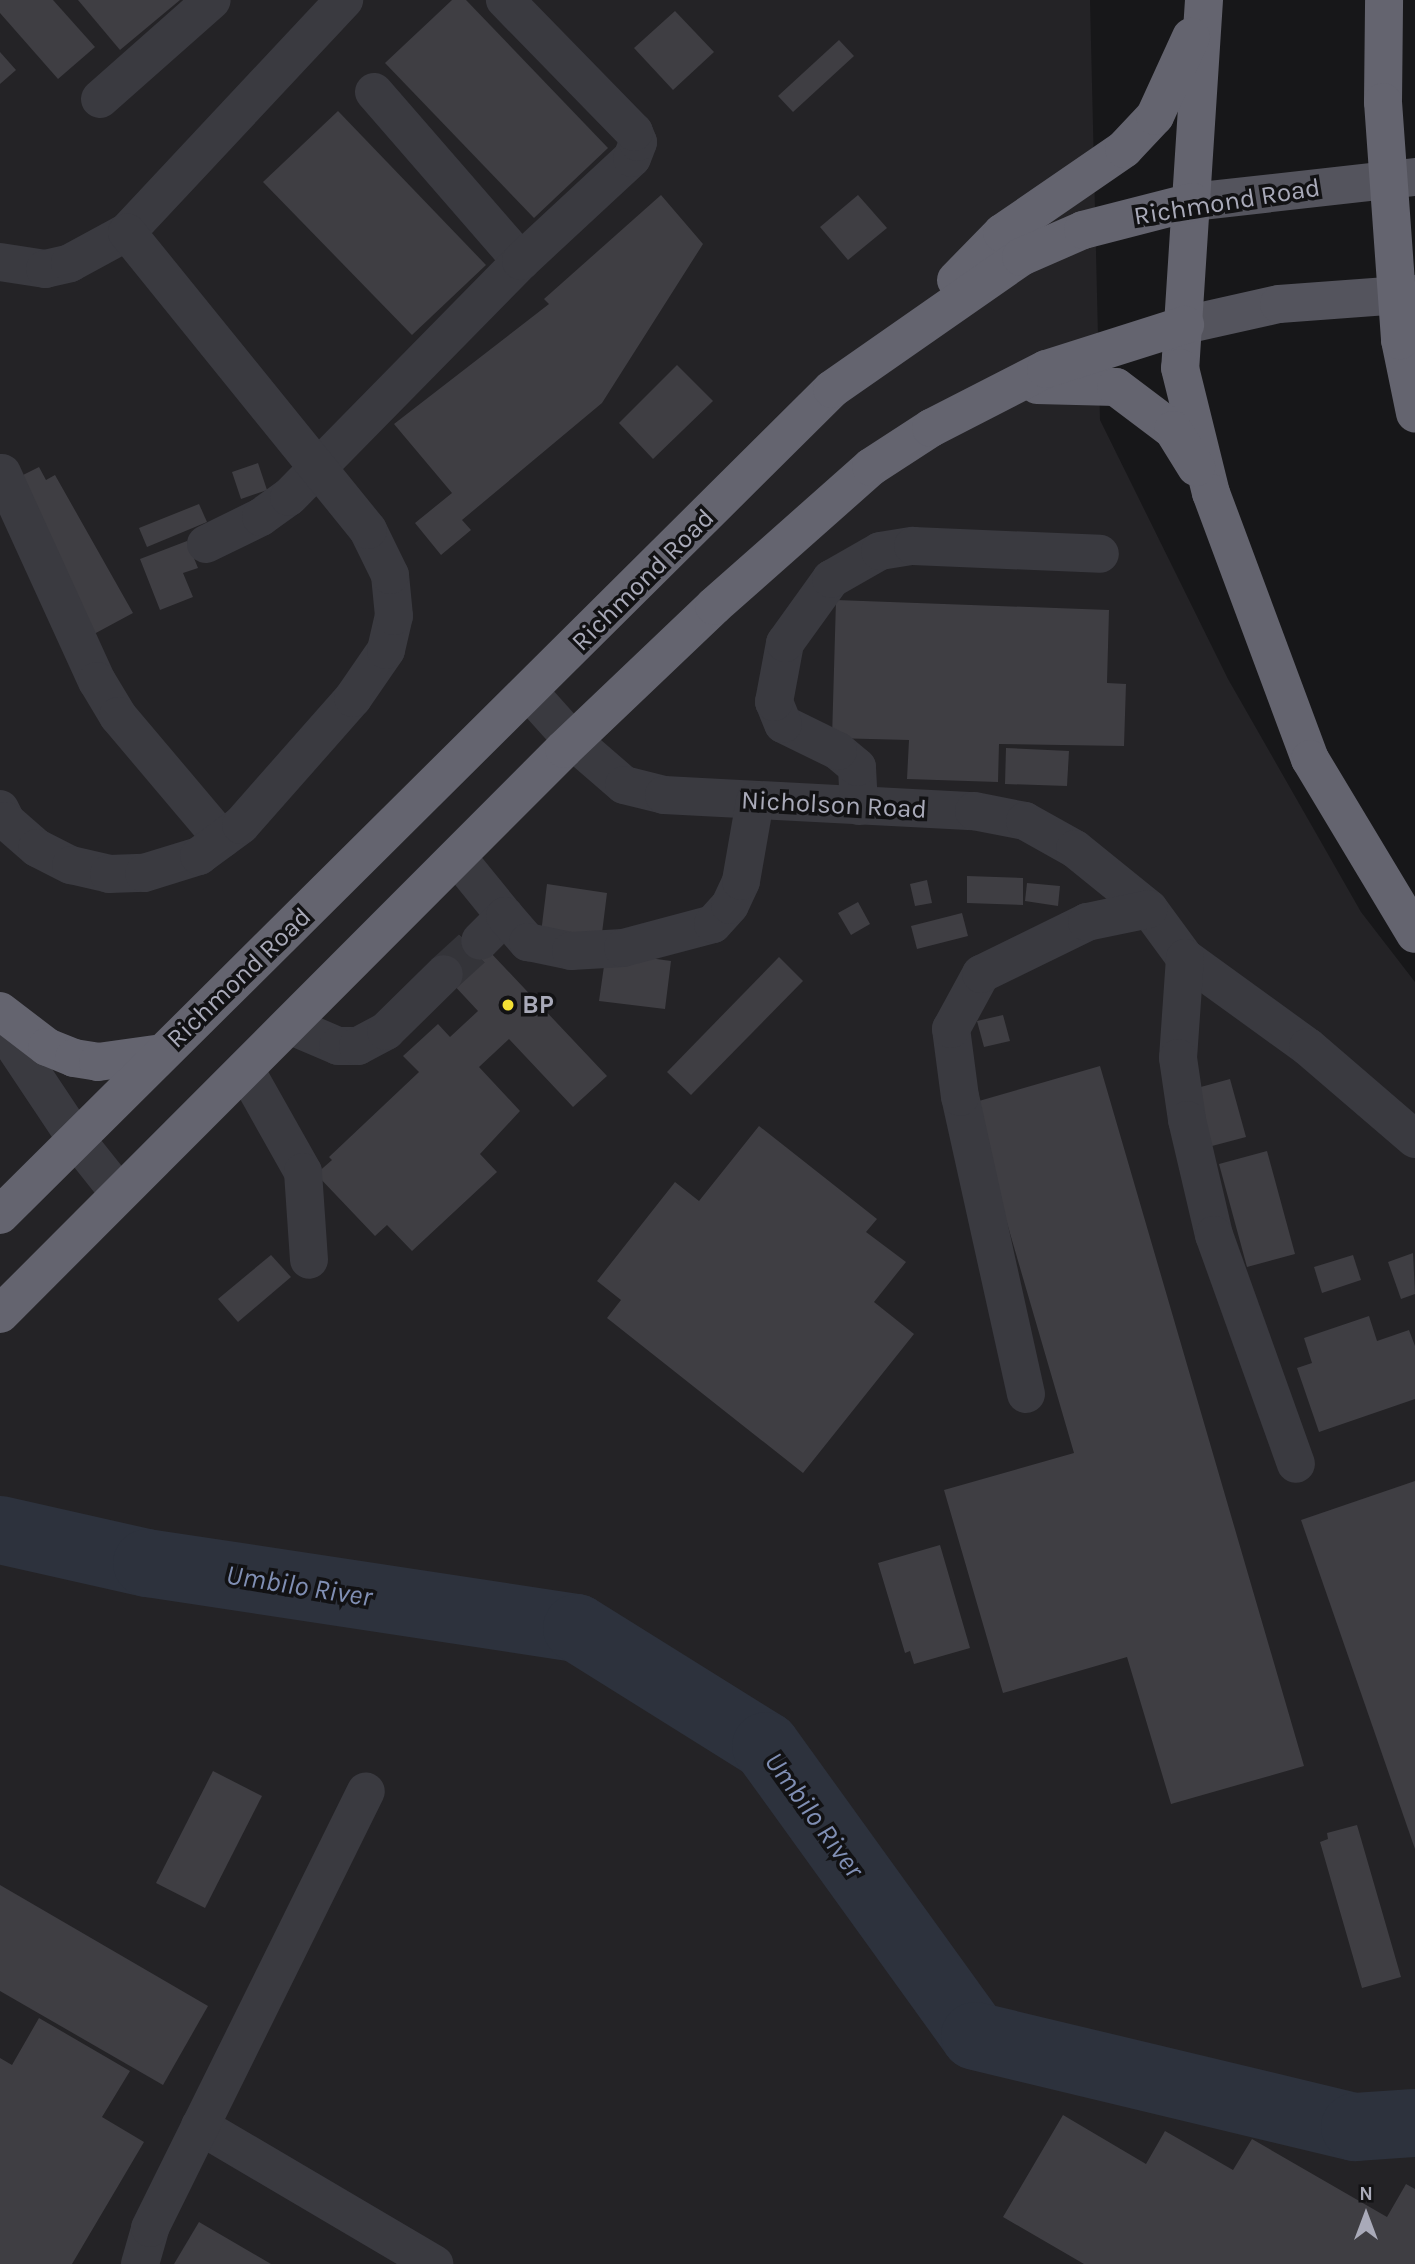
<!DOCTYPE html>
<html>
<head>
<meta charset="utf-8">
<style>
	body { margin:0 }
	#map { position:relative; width:1415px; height:2264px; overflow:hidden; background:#171719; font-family:Karla,sans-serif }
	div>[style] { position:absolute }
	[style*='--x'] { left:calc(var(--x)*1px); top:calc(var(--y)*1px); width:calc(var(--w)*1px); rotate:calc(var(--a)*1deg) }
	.built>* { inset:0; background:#242326 }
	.river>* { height:68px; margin:-34px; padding:0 34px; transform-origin:34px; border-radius:34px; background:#2d323d }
	.building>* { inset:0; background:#3f3e43 }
	.minor-tunnel>* { height:38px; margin-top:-19px; transform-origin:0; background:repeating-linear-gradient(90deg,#343439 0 38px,transparent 0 57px) }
	.minor>* { height:38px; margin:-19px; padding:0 19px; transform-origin:19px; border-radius:19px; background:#3a3a40 }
	.major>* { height:38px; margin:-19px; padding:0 19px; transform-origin:19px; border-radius:19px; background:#54545d }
	.highway>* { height:38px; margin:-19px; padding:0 19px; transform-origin:19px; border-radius:19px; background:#64646f }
	.highway-bridge>* { height:38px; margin:-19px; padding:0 19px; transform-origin:19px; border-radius:19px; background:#64646f }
	.dots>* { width:19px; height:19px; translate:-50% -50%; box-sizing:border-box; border:4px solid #121214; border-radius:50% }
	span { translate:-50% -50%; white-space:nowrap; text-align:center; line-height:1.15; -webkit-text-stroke:7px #121214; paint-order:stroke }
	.street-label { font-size:26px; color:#a9aab9 }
	.poi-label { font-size:26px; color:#a9aab9; font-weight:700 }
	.left { translate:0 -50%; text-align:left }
	.water-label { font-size:28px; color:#808fb4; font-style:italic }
	.north { position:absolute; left:1331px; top:2180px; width:70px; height:70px; -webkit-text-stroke:5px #121214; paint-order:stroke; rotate:0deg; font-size:19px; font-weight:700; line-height:28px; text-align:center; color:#a9aab9 }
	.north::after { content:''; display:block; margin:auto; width:24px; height:32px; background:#a9aab9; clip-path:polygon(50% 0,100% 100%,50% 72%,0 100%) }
</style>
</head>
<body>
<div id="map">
	<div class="built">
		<i style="clip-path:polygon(0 0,1090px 0,1100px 420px,1228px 679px,1361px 912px,1415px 982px,1415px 2264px,0 2264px)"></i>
	</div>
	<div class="river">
		<i style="--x:0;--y:1530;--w:151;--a:12.7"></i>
		<i style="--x:147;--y:1563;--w:435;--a:8.6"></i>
		<i style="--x:577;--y:1628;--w:223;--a:32"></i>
		<i style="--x:766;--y:1746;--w:357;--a:54.2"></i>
		<i style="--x:975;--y:2036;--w:391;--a:13.5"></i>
		<i style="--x:1355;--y:2127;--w:60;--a:-3.8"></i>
	</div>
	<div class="building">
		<i style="clip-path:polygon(0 0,53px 0,95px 47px,58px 79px,0 13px)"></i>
		<i style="clip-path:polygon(78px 0,180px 0,120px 50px)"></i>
		<i style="clip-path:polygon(452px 0,466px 0,608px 148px,534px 218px,385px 63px)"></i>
		<i style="clip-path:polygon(675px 11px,714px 52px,673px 90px,634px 48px)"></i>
		<i style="clip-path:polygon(839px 40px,854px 56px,793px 112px,778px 96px)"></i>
		<i style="clip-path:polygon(0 52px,16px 70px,0 84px)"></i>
		<i style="clip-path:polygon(338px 111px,486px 265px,412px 335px,263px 182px)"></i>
		<i style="clip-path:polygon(661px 195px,703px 244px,602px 403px,462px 520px,471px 530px,441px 555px,415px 523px,452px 493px,394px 424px,549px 304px,544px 299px)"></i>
		<i style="clip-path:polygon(858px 195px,887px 228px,848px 260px,820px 227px)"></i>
		<i style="clip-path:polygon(677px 365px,713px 401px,653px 459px,619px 423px)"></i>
		<i style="clip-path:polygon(258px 463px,267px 490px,241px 499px,232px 472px)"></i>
		<i style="clip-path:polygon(39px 467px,46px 480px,55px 475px,133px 613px,94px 634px,13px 480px)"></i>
		<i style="clip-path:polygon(199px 504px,207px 522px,147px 547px,139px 528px)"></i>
		<i style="clip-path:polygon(187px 541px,198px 568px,183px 573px,193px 597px,160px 610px,140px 559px)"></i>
		<i style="clip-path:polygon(836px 600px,1109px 610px,1107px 683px,1126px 684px,1124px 746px,999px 744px,998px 782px,907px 779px,909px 740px,832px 738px)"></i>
		<i style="clip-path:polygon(1006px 748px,1069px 751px,1067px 786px,1005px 784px)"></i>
		<i style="clip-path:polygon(967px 876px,1023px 878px,1023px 905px,967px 903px)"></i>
		<i style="clip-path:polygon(927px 880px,932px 903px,915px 906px,910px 884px)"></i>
		<i style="clip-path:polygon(1027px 883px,1060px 886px,1058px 906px,1025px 901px)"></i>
		<i style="clip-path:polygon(547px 884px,607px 893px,601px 941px,541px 933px)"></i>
		<i style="clip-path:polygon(858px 902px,870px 924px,851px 935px,838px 913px)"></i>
		<i style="clip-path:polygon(962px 913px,968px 936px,917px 949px,911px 926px)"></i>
		<i style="clip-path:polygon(473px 934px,607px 1076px,573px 1107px,509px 1039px,479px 1067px,520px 1111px,480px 1154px,497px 1172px,412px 1251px,387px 1225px,375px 1236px,316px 1174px,332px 1160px,329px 1157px,419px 1072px,403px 1056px,438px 1024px,450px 1037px,478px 1011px,437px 967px)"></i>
		<i style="clip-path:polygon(606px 952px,671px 961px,665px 1009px,599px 1001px)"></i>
		<i style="clip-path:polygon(779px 957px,803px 981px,691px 1095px,667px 1072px)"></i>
		<i style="clip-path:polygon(1003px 1015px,1010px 1041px,984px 1047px,977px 1021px)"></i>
		<i style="clip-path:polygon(1100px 1066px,1304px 1766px,1171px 1804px,1127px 1657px,1003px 1693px,944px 1490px,1074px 1453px,972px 1103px)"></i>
		<i style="clip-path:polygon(1230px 1079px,1246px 1137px,1212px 1146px,1197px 1088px)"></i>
		<i style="clip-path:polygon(759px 1126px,877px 1219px,866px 1232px,906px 1262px,874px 1302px,914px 1334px,803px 1473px,607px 1318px,621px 1300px,597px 1281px,675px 1182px,699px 1201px)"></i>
		<i style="clip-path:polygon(1267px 1151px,1295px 1254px,1247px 1267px,1219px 1164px)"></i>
		<i style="clip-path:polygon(1413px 1253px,1415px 1294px,1401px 1299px,1388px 1262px)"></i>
		<i style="clip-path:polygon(271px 1255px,291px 1277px,238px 1322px,218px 1299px)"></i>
		<i style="clip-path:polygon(1353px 1255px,1361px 1280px,1322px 1293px,1314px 1267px)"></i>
		<i style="clip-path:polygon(1369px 1316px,1377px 1341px,1409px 1330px,1415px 1346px,1415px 1399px,1319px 1432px,1297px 1368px,1312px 1363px,1304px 1338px)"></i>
		<i style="clip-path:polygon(1415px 1481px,1415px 1849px,1301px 1520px)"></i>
		<i style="clip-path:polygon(940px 1545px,970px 1648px,914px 1664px,910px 1651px,905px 1653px,878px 1563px)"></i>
		<i style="clip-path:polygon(213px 1771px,262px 1796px,205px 1908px,156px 1883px)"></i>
		<i style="clip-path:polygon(1357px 1825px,1401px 1977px,1362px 1988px,1320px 1842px,1328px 1839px,1327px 1833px)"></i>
		<i style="clip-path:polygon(0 1885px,208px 2006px,163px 2085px,0 1991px)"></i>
		<i style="clip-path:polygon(39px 2018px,130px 2071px,102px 2117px,144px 2142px,72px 2264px,0 2264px,0 2058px,12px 2065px)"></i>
		<i style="clip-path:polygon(1063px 2115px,1146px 2164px,1165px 2131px,1233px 2170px,1252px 2139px,1387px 2217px,1406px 2184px,1415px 2189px,1415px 2264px,1084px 2264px,1003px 2217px)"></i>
		<i style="clip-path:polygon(199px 2222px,271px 2264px,174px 2264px)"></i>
	</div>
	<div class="minor-tunnel">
		<i style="--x:444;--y:974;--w:49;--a:-42.5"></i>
	</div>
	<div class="minor">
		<i style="--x:374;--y:92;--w:224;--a:49"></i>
		<i style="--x:100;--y:99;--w:149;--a:-41.5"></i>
		<i style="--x:0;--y:262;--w:46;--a:8.8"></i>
		<i style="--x:45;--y:269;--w:26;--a:-13"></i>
		<i style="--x:70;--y:263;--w:65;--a:-28.5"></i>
		<i style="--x:127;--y:232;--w:318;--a:-46.9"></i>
		<i style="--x:2;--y:473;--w:229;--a:65.5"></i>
		<i style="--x:97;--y:681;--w:41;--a:59"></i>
		<i style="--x:118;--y:716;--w:161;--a:49.8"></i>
		<i style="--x:206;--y:544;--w:61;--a:-26.1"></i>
		<i style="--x:261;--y:517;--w:34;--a:-36"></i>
		<i style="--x:289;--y:497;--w:331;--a:-45.5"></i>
		<i style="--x:521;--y:261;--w:151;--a:-42.9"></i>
		<i style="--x:632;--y:158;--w:17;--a:-69"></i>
		<i style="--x:638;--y:142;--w:11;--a:-112"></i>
		<i style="--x:634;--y:132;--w:185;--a:-134.3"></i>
		<i style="--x:530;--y:693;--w:64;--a:48.1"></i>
		<i style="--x:573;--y:741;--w:67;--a:40.8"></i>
		<i style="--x:624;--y:785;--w:41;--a:14"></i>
		<i style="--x:664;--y:795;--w:310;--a:3"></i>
		<i style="--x:974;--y:811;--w:52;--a:11.1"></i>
		<i style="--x:1025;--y:821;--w:57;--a:29.2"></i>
		<i style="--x:1075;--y:849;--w:95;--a:39"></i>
		<i style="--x:1149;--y:909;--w:61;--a:53.7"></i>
		<i style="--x:1185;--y:958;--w:152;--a:35.9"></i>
		<i style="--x:1308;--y:1047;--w:141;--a:40.7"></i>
		<i style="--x:859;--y:806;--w:39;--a:-93"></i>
		<i style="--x:857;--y:767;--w:25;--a:-140"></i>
		<i style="--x:838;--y:751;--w:61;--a:-153.9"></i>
		<i style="--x:783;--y:724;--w:24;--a:-112"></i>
		<i style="--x:774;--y:702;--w:60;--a:-79.4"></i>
		<i style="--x:785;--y:643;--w:79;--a:-54.3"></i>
		<i style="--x:831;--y:579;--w:56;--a:-29.7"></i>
		<i style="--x:880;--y:551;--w:33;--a:-9"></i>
		<i style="--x:913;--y:546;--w:187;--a:2.4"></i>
		<i style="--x:0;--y:809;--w:13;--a:63"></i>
		<i style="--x:6;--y:821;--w:41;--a:41.1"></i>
		<i style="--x:37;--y:848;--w:38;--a:27"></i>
		<i style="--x:71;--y:865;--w:39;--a:13"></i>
		<i style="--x:109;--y:874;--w:35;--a:-2"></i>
		<i style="--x:144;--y:873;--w:58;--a:-17.2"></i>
		<i style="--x:199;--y:856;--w:52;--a:-36.4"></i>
		<i style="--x:241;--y:825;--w:169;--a:-48.6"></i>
		<i style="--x:353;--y:698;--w:58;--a:-55.5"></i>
		<i style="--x:386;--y:650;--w:35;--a:-77"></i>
		<i style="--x:394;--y:616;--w:41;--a:-95.6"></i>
		<i style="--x:390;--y:575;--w:50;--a:-116.1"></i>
		<i style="--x:368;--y:530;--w:383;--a:-129"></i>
		<i style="--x:457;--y:857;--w:76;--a:50.9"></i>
		<i style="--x:505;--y:916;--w:35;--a:135"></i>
		<i style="--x:505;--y:916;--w:35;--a:49"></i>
		<i style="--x:528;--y:942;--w:44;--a:11.8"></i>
		<i style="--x:571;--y:951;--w:52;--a:-3.3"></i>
		<i style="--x:623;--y:948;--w:93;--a:-14.9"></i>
		<i style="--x:713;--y:924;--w:25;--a:-48"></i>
		<i style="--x:730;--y:905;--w:26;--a:-65"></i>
		<i style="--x:741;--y:881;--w:81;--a:-80.1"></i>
		<i style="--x:1185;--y:958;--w:100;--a:94"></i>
		<i style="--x:1178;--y:1058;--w:63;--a:81.7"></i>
		<i style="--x:1187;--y:1120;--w:118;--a:76.8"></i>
		<i style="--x:1214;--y:1235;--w:243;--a:70.3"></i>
		<i style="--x:0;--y:1025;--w:137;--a:56.3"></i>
		<i style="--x:76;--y:1139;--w:69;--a:51.5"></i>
		<i style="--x:289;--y:1025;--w:53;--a:23.2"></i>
		<i style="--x:338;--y:1046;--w:20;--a:0"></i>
		<i style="--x:358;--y:1046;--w:32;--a:-28"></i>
		<i style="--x:386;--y:1031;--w:81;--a:-44.5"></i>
		<i style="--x:245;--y:1069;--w:118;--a:60.6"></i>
		<i style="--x:303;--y:1172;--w:88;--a:86.1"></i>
		<i style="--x:1026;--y:1394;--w:304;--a:-102.5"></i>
		<i style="--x:960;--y:1097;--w:69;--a:-97.5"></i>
		<i style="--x:951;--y:1029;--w:63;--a:-61.4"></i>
		<i style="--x:981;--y:974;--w:118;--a:-26.1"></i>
		<i style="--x:1087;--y:922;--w:63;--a:-11.8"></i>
		<i style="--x:200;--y:2126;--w:272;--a:30.5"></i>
		<i style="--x:140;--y:2264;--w:37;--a:-74"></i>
		<i style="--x:150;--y:2228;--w:487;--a:-63.7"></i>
	</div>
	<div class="major">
		<i style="--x:1192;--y:202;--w:224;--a:-6.4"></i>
		<i style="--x:1185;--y:325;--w:96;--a:-12.6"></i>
		<i style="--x:1279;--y:304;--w:136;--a:-4.2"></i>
	</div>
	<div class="highway">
		<i style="--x:1204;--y:0;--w:369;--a:93.7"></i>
		<i style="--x:1180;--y:368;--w:129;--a:76.1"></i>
		<i style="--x:1211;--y:493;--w:284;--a:69.6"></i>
		<i style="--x:1310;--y:759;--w:204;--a:59"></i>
		<i style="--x:1383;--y:102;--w:102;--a:-89.4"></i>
		<i style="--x:956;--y:280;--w:66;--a:-45.6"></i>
		<i style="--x:1002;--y:233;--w:148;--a:-34.5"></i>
		<i style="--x:1124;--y:149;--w:45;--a:-46.8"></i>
		<i style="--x:1155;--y:116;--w:87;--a:-65.5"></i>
		<i style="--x:1400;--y:340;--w:75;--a:78.4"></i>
		<i style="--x:1037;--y:385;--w:79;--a:1.5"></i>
		<i style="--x:1116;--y:387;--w:71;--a:37"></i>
		<i style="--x:1173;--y:430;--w:44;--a:58.1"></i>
		<i style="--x:0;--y:1011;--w:59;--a:37.5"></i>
		<i style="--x:47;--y:1047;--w:29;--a:22"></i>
		<i style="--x:74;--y:1058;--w:24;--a:9"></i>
		<i style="--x:98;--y:1062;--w:65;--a:-8"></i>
		<i style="--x:0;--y:1215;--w:1172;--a:-44.79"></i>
		<i style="--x:832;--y:389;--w:231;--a:-34.9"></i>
		<i style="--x:1021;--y:257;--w:68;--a:-23.5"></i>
		<i style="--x:1083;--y:230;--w:113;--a:-14.4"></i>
		<i style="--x:0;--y:1314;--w:798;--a:-45.05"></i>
		<i style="--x:564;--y:749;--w:207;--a:-43.6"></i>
		<i style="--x:714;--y:606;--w:210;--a:-41.5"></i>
		<i style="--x:871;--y:467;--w:72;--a:-33"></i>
		<i style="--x:931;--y:428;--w:129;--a:-27.2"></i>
		<i style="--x:1046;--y:369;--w:146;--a:-17.6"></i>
	</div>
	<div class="highway-bridge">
		<i style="--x:1383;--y:102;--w:239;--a:85.9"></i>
	</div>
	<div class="dots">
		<i style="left:508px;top:1005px;background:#f3e034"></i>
	</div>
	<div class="street-label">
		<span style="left:1227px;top:202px;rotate:-9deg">Richmond Road</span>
		<span style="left:643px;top:580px;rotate:-45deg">Richmond Road</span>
		<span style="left:834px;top:805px;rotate:3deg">Nicholson Road</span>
		<span style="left:239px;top:978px;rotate:-44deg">Richmond Road</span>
	</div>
	<div class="poi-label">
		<span class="left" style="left:522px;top:1005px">BP</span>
	</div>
	<div class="water-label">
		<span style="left:299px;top:1586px;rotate:9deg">Umbilo River</span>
		<span style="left:814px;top:1815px;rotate:54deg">Umbilo River</span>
	</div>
	<div class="north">N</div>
</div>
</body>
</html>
